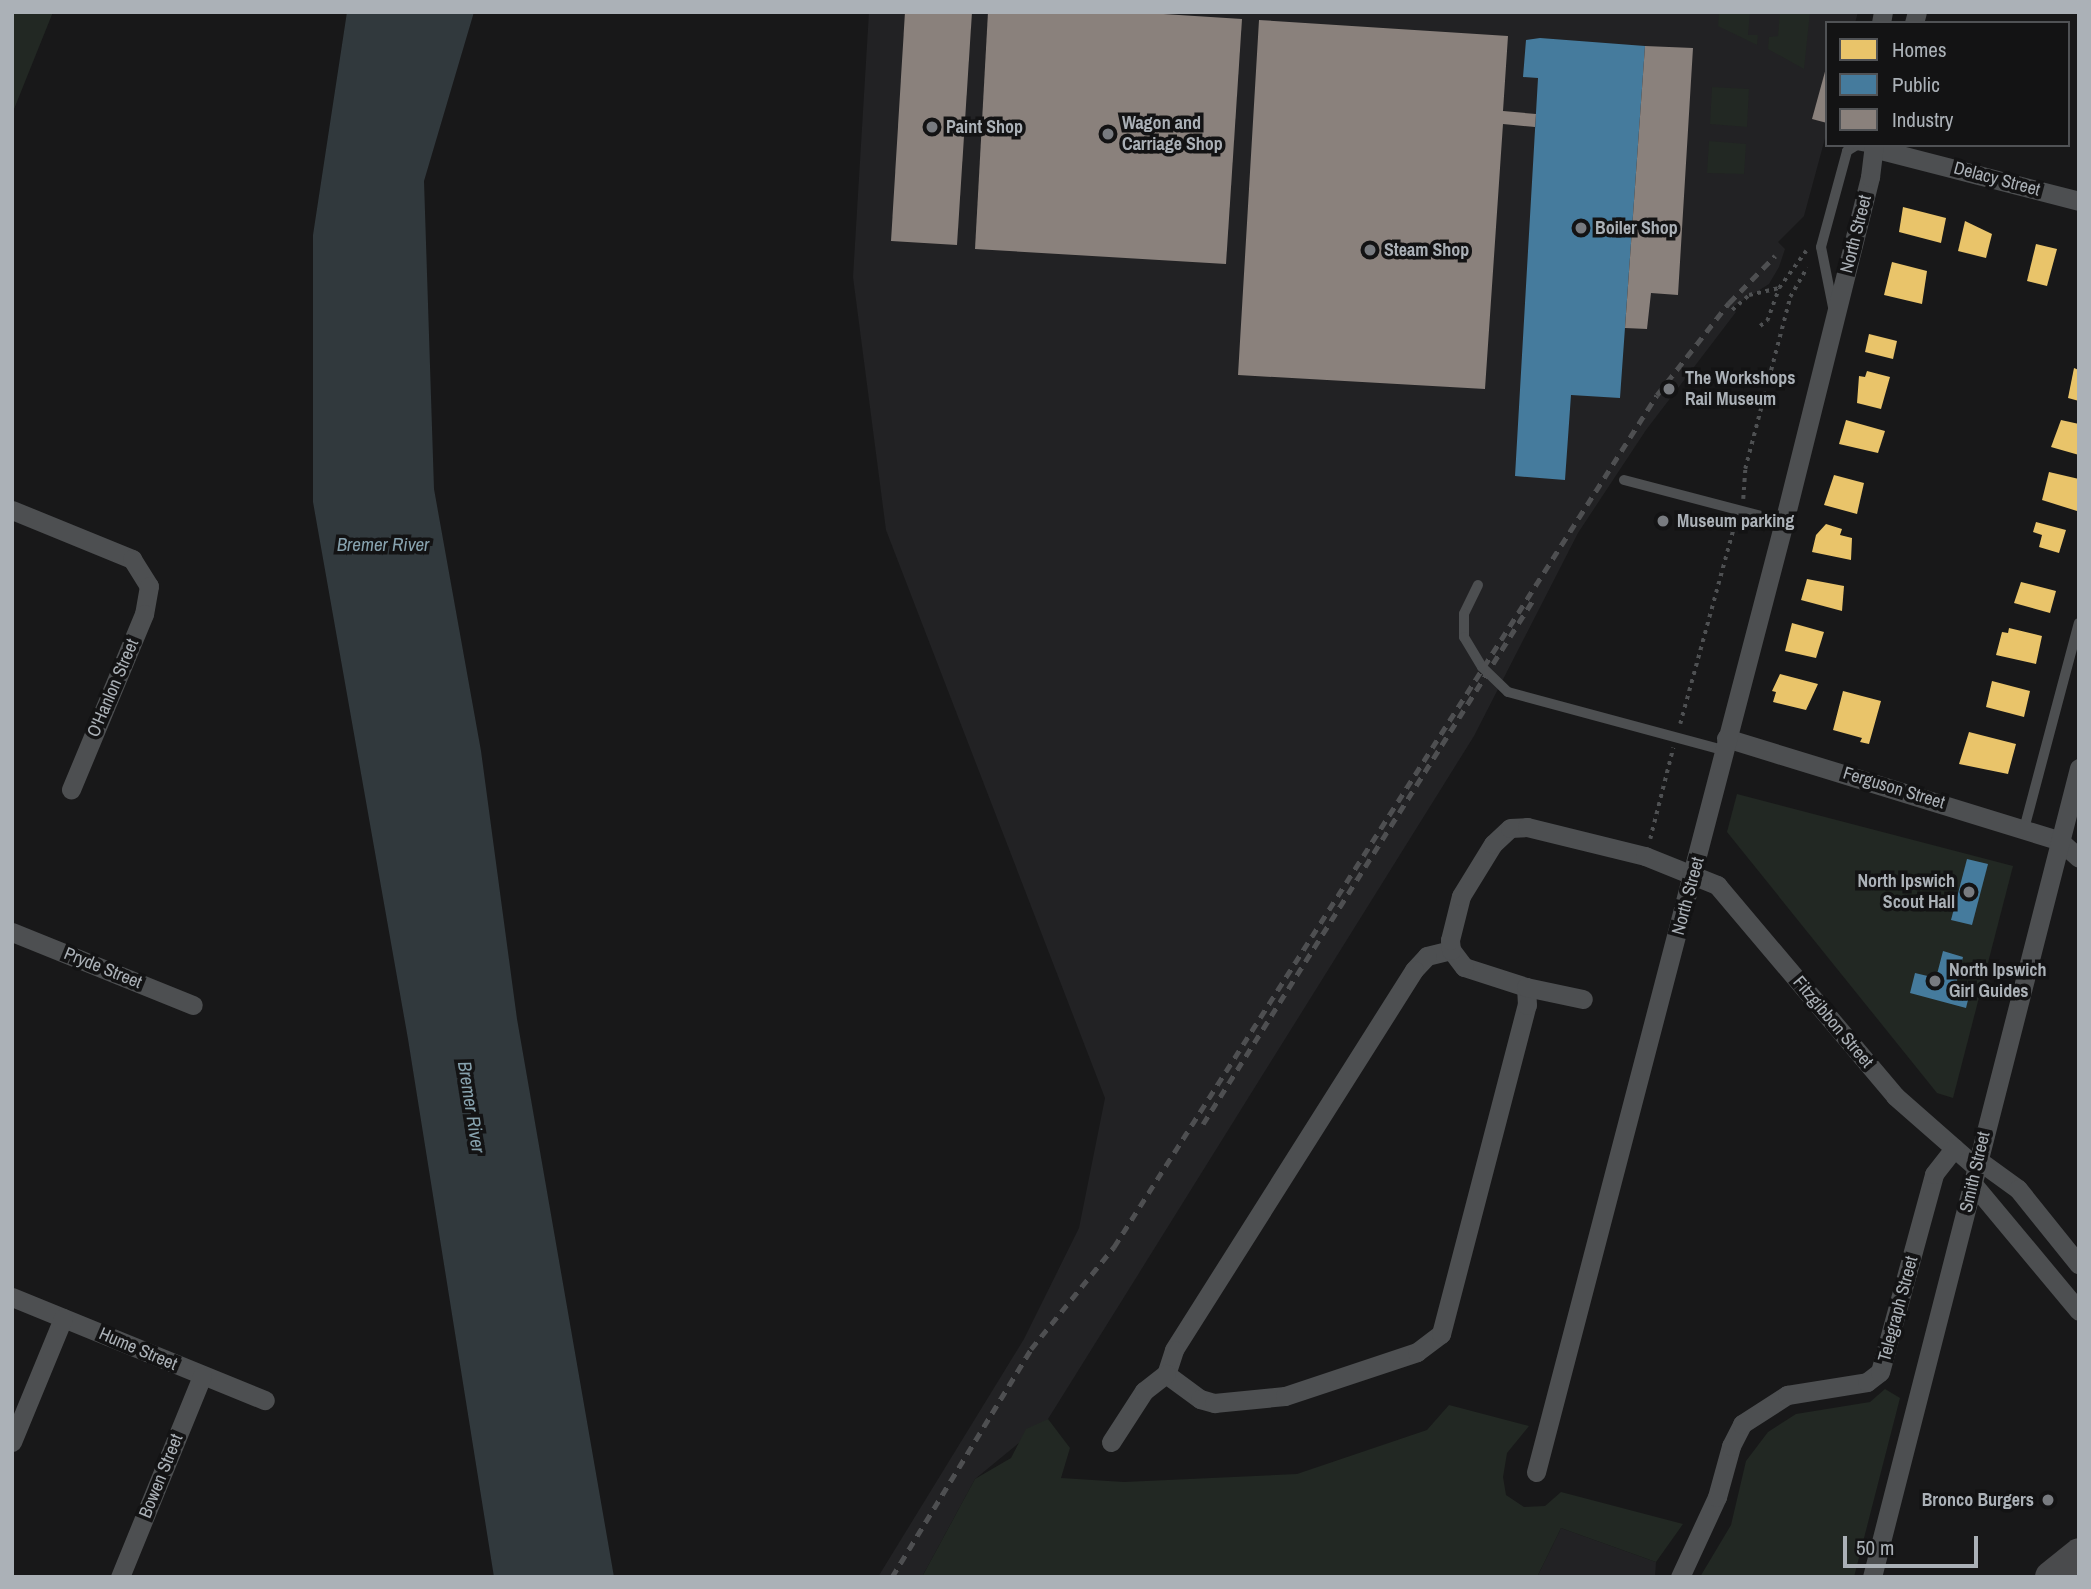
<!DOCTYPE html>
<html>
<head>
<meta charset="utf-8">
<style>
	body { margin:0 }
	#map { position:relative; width:2091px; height:1589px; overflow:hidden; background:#181819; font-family:"Archivo Narrow",sans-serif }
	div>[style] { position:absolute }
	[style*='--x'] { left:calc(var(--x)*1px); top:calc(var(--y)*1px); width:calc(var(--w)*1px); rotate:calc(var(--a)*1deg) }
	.built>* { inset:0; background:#222224 }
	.green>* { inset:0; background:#222823 }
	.water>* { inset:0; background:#31393d }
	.homes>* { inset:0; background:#e9c46a }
	.public>* { inset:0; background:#457b9d }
	.industry>* { inset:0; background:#8a817c }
	.path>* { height:3.5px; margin-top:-1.75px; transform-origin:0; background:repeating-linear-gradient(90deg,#4e5052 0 3.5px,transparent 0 8.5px) }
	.service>* { height:10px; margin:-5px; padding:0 5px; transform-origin:5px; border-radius:5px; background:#4d4f51 }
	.minor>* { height:19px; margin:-9.5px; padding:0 9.5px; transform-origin:9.5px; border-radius:9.5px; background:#4d4f51 }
	.primary>* { height:32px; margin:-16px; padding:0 16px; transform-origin:16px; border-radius:16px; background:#4a4b4d }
	.rail>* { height:5px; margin-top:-2.5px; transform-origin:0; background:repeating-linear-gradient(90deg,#4e4f51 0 9px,transparent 0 16px) }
	.dots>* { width:19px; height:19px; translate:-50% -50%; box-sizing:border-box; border:4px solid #131314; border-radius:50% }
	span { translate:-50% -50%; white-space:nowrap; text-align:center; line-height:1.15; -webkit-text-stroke:7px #131314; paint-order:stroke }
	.poi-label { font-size:18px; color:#abb1b7; font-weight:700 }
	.left { translate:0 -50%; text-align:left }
	.right { translate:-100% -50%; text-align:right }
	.street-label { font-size:18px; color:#abb1b7 }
	.water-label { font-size:19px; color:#87a2ae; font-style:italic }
	.frame { position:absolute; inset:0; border:14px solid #abb1b7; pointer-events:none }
	.legend { position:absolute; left:1825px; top:21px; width:245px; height:126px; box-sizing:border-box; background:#131314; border:2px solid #505255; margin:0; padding:9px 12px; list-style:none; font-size:21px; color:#abb1b7 }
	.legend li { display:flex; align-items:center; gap:14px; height:35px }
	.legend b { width:35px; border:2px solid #505255 }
	.scale { position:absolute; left:1843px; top:1536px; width:135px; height:32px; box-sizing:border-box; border:4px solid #abb1b7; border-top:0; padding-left:9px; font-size:21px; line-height:24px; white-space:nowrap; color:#abb1b7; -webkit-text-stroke:5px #131314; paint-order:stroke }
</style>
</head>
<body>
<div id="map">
	<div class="built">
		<i style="clip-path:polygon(869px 12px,1858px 12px,1855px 23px,1827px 23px,1827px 131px,1804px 216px,1778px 242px,1785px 249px,1779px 267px,1769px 284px,1731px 308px,1736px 312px,1646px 430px,1578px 533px,1474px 736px,1048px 1419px,975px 1479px,922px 1577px,878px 1577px,1024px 1339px,1079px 1228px,1105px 1098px,886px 530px,853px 277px)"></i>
		<i style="clip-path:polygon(1561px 1528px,1656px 1562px,1655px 1577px,1537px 1577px)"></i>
	</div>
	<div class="green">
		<i style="clip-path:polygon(12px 12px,53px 12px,12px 114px)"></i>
		<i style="clip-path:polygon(1719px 12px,1750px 12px,1748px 35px,1758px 35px,1757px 45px,1718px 26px)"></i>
		<i style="clip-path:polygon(1780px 12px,1810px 12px,1804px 69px,1768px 49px,1769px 37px,1778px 36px)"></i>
		<i style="clip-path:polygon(1712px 87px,1749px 89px,1747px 127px,1710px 124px)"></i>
		<i style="clip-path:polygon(1709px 141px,1746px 144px,1744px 174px,1707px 173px)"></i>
		<i style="clip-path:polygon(1737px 794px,2013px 866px,1953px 1098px,1937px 1093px,1727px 832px)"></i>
		<i style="clip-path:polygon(1885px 1389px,1900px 1398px,1854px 1577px,1700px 1577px,1731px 1525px,1746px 1461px,1768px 1432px,1796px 1414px,1870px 1402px)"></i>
		<i style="clip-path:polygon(1449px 1405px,1529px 1426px,1507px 1453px,1503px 1477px,1506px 1495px,1524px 1507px,1545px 1506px,1561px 1492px,1683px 1524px,1656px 1562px,1561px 1528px,1537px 1577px,922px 1577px,975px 1479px,1011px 1458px,1026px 1429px,1048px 1419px,1070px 1448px,1061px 1478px,1124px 1482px,1297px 1474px,1427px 1430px)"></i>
	</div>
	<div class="water">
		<i style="clip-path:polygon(347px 12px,474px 12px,424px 181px,434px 489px,481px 751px,517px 1019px,614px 1577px,494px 1577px,408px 1039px,313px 502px,313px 235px)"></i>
	</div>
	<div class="homes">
		<i style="clip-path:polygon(1903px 207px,1946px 218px,1941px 243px,1899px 232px)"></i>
		<i style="clip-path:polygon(1965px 221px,1992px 234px,1986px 258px,1958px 251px)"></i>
		<i style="clip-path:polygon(2036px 244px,2057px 249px,2047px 286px,2027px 281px)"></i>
		<i style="clip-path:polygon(1892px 262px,1927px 271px,1922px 304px,1884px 295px)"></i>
		<i style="clip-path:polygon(1869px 334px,1897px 341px,1893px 359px,1865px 352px)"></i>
		<i style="clip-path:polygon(2074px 368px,2079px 370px,2079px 401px,2068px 398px)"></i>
		<i style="clip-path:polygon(1867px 371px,1890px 377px,1881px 409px,1857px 403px,1859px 376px,1865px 377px)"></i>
		<i style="clip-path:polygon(1846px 420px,1885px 431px,1878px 453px,1839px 444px)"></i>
		<i style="clip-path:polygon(2061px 420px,2079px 424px,2079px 455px,2051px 447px)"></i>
		<i style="clip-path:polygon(2049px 472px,2079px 479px,2077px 511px,2042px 500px)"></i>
		<i style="clip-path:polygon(1834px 475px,1864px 483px,1857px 514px,1824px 505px)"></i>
		<i style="clip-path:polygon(2036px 522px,2066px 530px,2059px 553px,2039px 547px,2042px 535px,2033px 532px)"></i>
		<i style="clip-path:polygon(1826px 524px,1842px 529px,1840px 535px,1852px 538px,1851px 560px,1812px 552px,1816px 535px)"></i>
		<i style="clip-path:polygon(1807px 579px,1844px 586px,1842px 611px,1801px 600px)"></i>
		<i style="clip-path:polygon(2021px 582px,2056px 591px,2050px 613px,2014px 603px)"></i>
		<i style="clip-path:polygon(1792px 623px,1824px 632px,1816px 658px,1785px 651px)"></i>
		<i style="clip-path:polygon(2009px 628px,2042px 636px,2036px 664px,1996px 655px,2002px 632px,2008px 633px)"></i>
		<i style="clip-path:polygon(1780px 674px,1818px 684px,1806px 710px,1773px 702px,1776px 692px,1772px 691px)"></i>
		<i style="clip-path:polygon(1992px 681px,2030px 691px,2024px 717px,1986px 707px)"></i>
		<i style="clip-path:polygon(1843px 691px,1881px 701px,1869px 744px,1860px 742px,1862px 738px,1833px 730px)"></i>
		<i style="clip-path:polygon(1969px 732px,2016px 744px,2008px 774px,1959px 764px)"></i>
	</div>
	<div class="public">
		<i style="clip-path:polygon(1540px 38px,1645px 46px,1620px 398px,1571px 395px,1565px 480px,1515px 476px,1538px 78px,1523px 77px,1526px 40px)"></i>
		<i style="clip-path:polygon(1967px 859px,1988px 864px,1972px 925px,1951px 920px)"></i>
		<i style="clip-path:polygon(1943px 951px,1963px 957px,1956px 984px,1971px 988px,1966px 1008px,1910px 993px,1915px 973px,1936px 978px)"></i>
	</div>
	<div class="industry">
		<i style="clip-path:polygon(905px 12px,972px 12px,957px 245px,891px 241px)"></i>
		<i style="clip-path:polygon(988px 12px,1132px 12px,1242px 19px,1226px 264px,975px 249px)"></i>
		<i style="clip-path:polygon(1259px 20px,1508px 36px,1503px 111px,1536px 114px,1535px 127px,1503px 124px,1485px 389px,1238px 375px)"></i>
		<i style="clip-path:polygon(1645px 46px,1693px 48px,1678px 295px,1651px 293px,1647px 329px,1625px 328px)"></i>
		<i style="clip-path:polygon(1826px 68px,1827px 68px,1827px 123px,1812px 119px)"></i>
	</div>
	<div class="path">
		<i style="--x:1732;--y:310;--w:23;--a:-41"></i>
		<i style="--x:1749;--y:295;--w:31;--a:-13"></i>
		<i style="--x:1760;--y:326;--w:9;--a:-36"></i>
		<i style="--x:1767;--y:321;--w:35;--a:-70"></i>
		<i style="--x:1779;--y:288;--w:46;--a:-53.9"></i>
		<i style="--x:1743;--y:499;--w:30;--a:-86"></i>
		<i style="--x:1745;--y:469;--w:178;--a:-75.3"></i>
		<i style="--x:1790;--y:297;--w:34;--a:-60"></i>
		<i style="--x:1680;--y:724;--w:208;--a:-74.7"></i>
		<i style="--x:1650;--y:839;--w:94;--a:-75.8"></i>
	</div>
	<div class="service">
		<i style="--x:1833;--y:307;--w:61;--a:-101.3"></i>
		<i style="--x:1821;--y:247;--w:99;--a:-74.8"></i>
		<i style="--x:1847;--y:151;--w:12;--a:-31"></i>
		<i style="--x:1857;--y:145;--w:16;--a:11"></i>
		<i style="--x:1624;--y:480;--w:165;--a:14.7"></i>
		<i style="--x:1478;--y:585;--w:32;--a:116"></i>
		<i style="--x:1464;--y:614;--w:23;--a:90"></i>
		<i style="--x:1464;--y:637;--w:35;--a:59"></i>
		<i style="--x:1482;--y:667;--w:36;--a:44"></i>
		<i style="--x:1508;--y:692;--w:223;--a:15.1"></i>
		<i style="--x:2024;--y:829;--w:213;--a:-75.1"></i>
	</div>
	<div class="minor">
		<i style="--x:1881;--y:23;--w:11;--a:-80"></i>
		<i style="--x:1914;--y:23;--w:11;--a:-75"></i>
		<i style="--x:1873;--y:148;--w:213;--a:14.4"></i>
		<i style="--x:12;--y:510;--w:130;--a:22.2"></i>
		<i style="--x:132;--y:559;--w:32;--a:58"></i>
		<i style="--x:149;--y:586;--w:28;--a:100"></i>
		<i style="--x:144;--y:614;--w:190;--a:112.6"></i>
		<i style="--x:1726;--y:738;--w:350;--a:17.1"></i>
		<i style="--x:2060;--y:841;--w:25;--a:42"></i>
		<i style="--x:12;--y:932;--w:195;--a:22"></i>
		<i style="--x:1451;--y:950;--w:25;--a:166"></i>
		<i style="--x:1427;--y:956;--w:19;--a:133"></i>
		<i style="--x:1414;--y:970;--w:449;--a:122.3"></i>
		<i style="--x:1174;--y:1350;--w:25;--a:108"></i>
		<i style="--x:1166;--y:1374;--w:42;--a:36.3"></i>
		<i style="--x:1200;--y:1399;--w:15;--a:16"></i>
		<i style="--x:1214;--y:1403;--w:71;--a:-5.6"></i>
		<i style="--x:1285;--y:1396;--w:139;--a:-18.4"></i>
		<i style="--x:1417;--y:1352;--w:30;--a:-37"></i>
		<i style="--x:1441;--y:1334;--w:340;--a:-75.4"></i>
		<i style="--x:1527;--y:1005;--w:18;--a:-93"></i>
		<i style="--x:1526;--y:987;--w:65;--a:-162.1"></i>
		<i style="--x:1464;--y:967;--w:21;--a:-127"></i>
		<i style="--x:1451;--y:950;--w:10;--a:-96"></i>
		<i style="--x:1450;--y:940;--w:45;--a:-76"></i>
		<i style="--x:1461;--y:896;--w:61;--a:-58.4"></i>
		<i style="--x:1493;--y:844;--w:23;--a:-43"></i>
		<i style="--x:1510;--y:828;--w:17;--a:-3"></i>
		<i style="--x:1527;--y:827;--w:122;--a:13.8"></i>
		<i style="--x:1645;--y:856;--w:78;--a:21.9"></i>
		<i style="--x:1717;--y:885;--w:276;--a:49.8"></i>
		<i style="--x:1895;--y:1096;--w:109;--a:41.3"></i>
		<i style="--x:1526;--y:987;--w:58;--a:11.9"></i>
		<i style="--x:1978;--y:1160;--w:49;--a:35.9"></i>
		<i style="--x:2018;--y:1189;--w:97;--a:51.2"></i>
		<i style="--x:1973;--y:1184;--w:165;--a:50.2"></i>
		<i style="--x:12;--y:1297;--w:273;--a:22.2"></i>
		<i style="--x:12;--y:1442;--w:134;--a:-67.6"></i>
		<i style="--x:1111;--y:1442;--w:61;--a:-57.1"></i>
		<i style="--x:1144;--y:1391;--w:28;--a:-38"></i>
		<i style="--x:1536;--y:1472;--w:982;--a:-75.37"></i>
		<i style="--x:1784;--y:522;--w:356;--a:-76"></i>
		<i style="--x:1870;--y:177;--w:32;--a:-83"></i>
		<i style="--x:120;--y:1577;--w:217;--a:-67.8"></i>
		<i style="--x:1680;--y:1577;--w:88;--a:-65.2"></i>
		<i style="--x:1717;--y:1497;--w:53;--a:-74.6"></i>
		<i style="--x:1731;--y:1446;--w:25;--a:-63"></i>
		<i style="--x:1742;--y:1424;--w:54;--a:-32.8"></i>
		<i style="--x:1787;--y:1395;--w:81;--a:-9.2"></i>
		<i style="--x:1867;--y:1382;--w:16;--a:-38"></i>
		<i style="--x:1880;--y:1372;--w:205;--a:-74.7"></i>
		<i style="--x:1934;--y:1174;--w:33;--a:-52"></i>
		<i style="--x:1872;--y:1577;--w:835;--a:-75.65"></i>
	</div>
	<div class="primary">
		<i style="--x:2051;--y:1577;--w:36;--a:-39"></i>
	</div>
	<div class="rail">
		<i style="--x:1203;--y:1124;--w:623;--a:-57.79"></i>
		<i style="--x:892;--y:1577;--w:267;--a:-58.6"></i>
		<i style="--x:1031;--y:1349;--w:132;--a:-50.9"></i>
		<i style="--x:1114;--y:1247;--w:1010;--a:-57.49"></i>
		<i style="--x:1657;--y:395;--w:117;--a:-52"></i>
		<i style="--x:1729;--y:303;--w:66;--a:-45.6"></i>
	</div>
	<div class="dots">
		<i style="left:932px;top:127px;background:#787b80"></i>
		<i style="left:1108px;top:134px;background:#787b80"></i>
		<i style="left:1581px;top:228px;background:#787b80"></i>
		<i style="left:1370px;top:250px;background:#787b80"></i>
		<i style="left:1669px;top:389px;background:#787b80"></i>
		<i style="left:1663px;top:521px;background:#787b80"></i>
		<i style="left:1969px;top:892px;background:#787b80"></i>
		<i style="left:1935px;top:981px;background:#787b80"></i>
		<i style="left:2048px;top:1500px;background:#787b80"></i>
	</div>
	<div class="poi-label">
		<span class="left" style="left:1122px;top:134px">Wagon and<br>Carriage Shop</span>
		<span class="left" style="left:946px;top:127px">Paint Shop</span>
		<span class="left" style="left:1595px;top:228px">Boiler Shop</span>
		<span class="left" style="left:1384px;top:250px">Steam Shop</span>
		<span class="left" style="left:1685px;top:389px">The Workshops<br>Rail Museum</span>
		<span class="left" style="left:1677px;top:521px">Museum parking</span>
		<span class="right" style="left:1955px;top:892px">North Ipswich<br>Scout Hall</span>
		<span class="left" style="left:1949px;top:981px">North Ipswich<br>Girl Guides</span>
		<span class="right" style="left:2034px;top:1500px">Bronco Burgers</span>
	</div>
	<div class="street-label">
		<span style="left:1997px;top:179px;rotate:15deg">Delacy Street</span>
		<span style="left:1856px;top:234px;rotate:-76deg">North Street</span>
		<span style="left:113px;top:688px;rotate:-67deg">O'Hanlon Street</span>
		<span style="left:1894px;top:788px;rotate:17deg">Ferguson Street</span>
		<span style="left:1688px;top:896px;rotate:-75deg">North Street</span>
		<span style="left:103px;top:968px;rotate:22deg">Pryde Street</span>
		<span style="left:1833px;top:1022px;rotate:50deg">Fitzgibbon Street</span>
		<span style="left:1975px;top:1172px;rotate:-77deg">Smith Street</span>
		<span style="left:1898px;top:1309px;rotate:-75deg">Telegraph Street</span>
		<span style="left:138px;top:1349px;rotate:23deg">Hume Street</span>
		<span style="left:161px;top:1476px;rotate:-68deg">Bowen Street</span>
	</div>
	<div class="water-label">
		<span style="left:383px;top:545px">Bremer River</span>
		<span style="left:471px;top:1107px;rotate:81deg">Bremer River</span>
	</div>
	<div class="frame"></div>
	<ul class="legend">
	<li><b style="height:19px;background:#e9c46a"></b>Homes</li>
	<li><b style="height:19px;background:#457b9d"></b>Public</li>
	<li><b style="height:19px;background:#8a817c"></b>Industry</li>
	</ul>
	<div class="scale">50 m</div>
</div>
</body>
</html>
